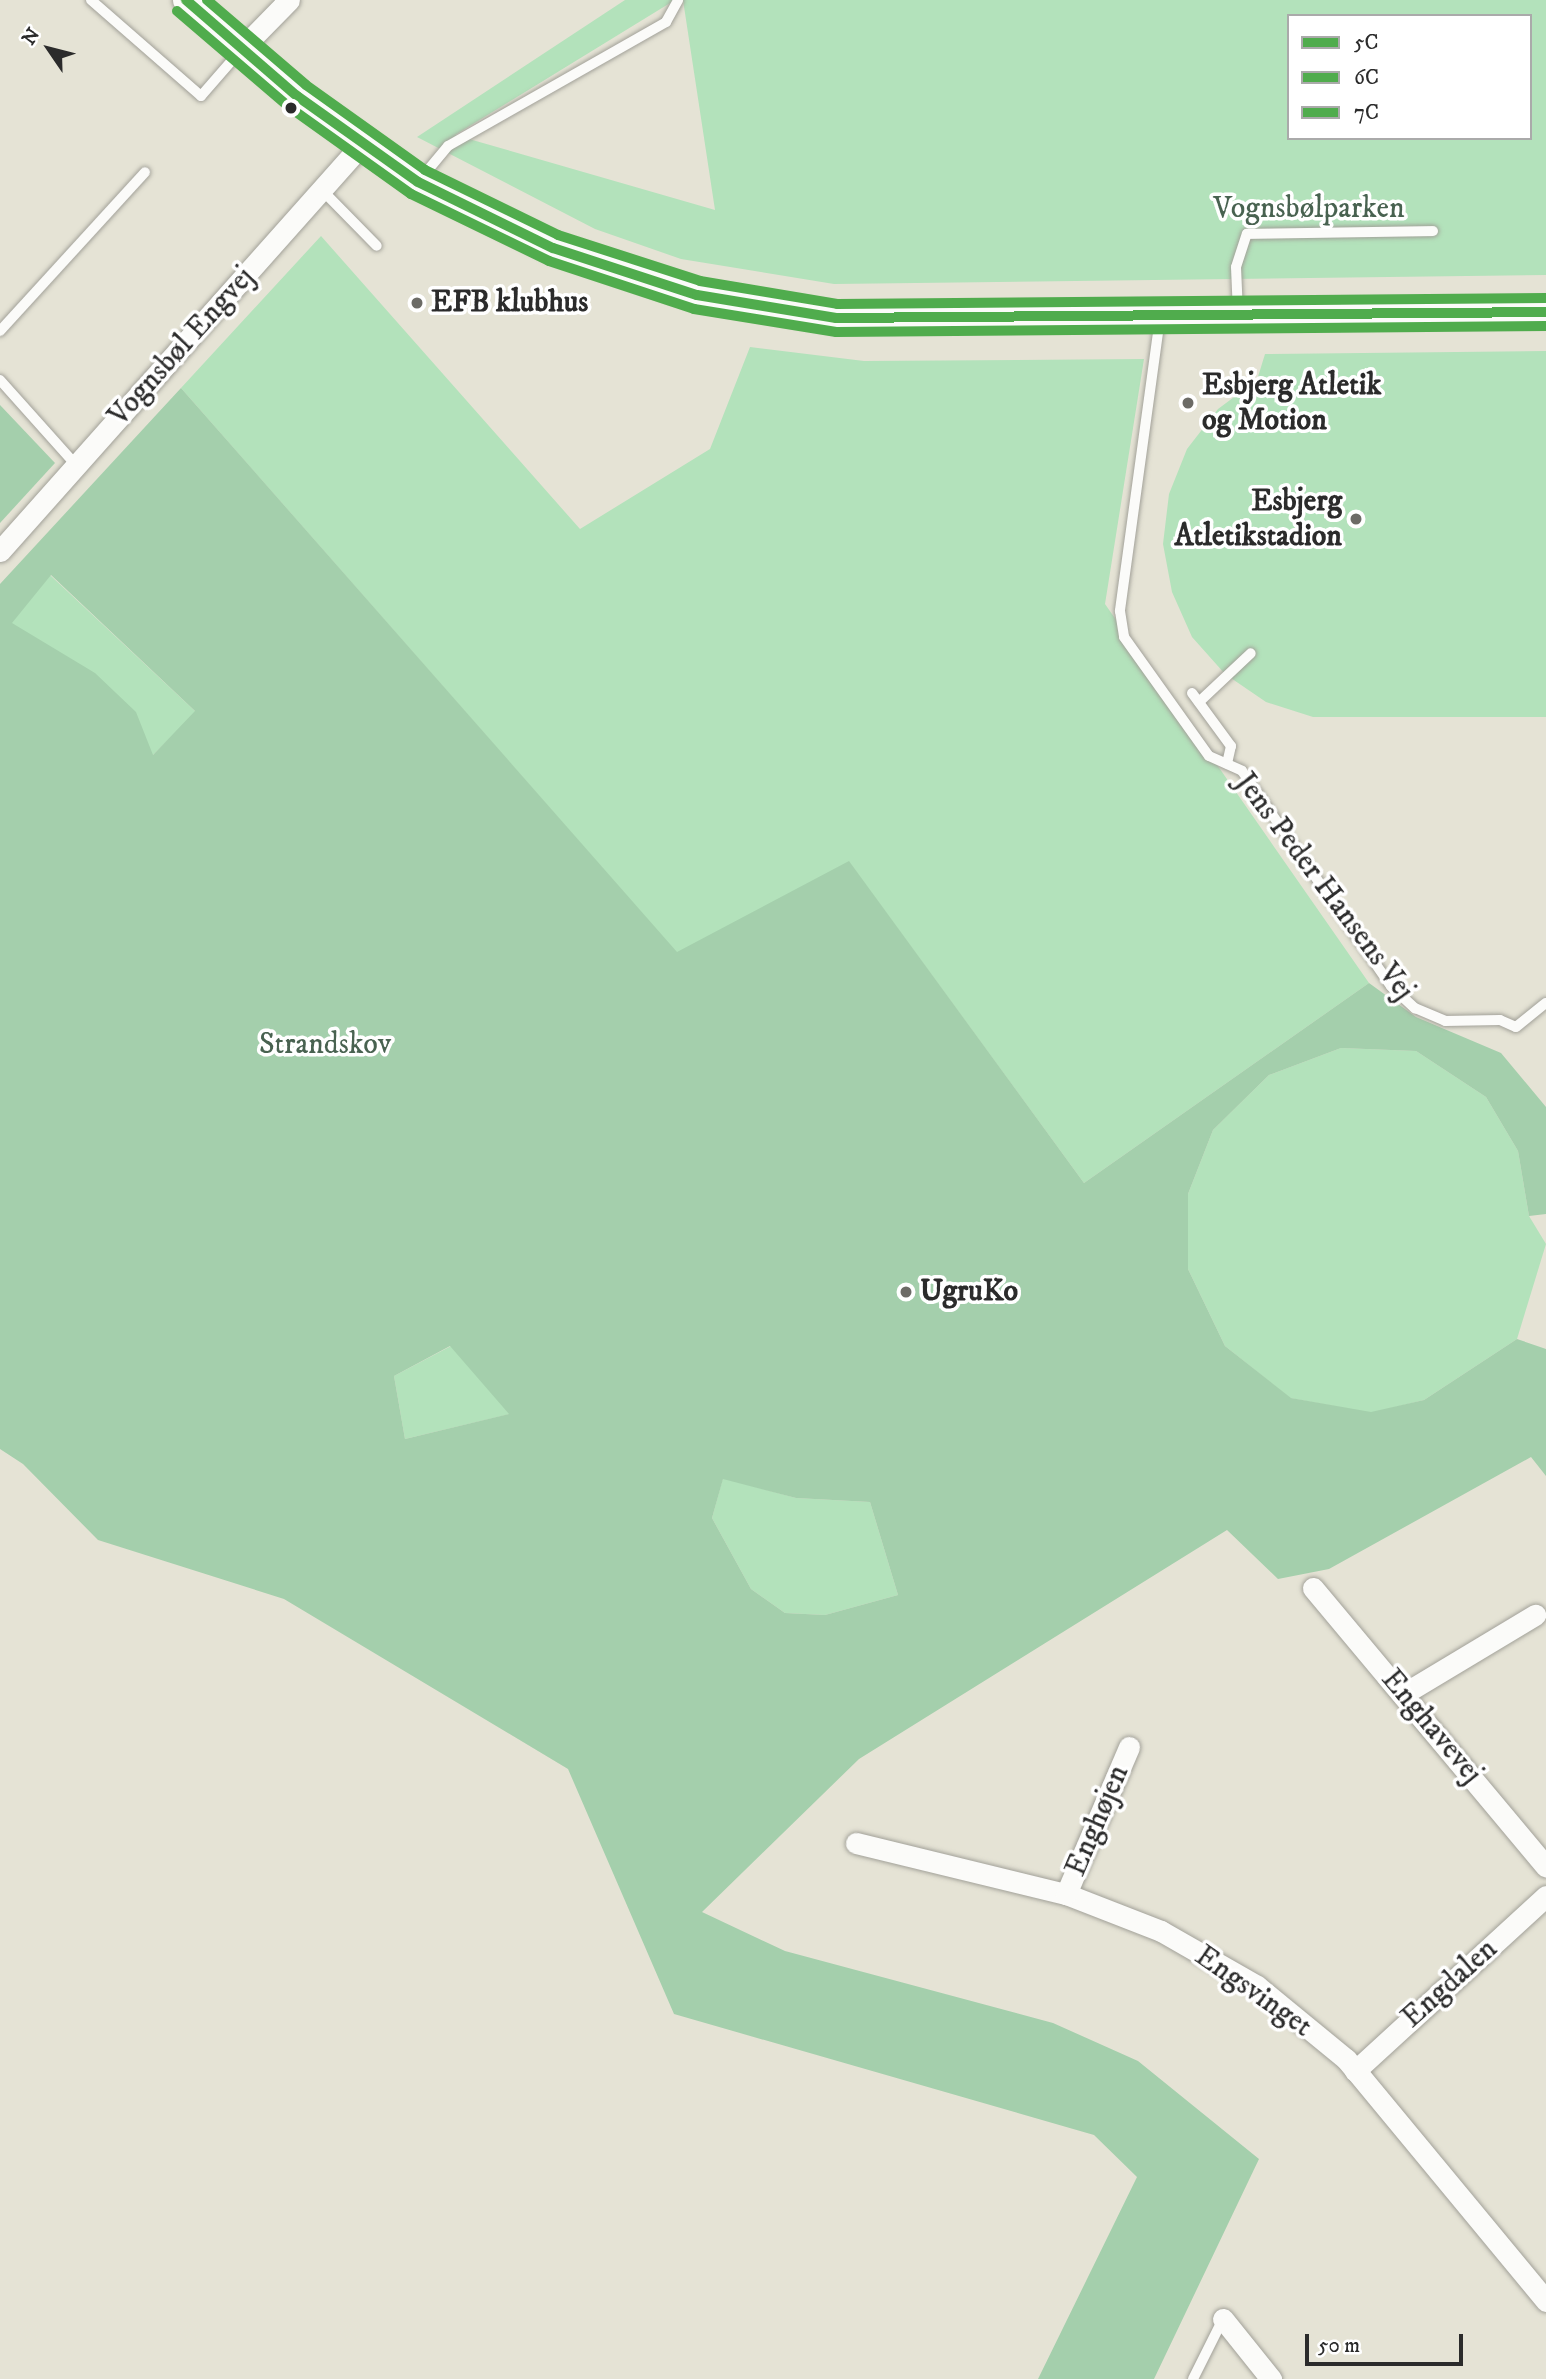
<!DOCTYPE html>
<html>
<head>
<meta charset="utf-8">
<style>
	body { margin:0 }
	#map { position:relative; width:1546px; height:2379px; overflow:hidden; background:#e5e3d5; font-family:"IM FELL DW Pica",serif }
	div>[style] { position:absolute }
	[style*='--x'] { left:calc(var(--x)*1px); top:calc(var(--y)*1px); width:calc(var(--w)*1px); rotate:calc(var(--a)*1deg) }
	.green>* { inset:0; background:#b3e2bb }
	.forest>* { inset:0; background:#a4cfac }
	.roads { filter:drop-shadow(0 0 2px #a2a199) drop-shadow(0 0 2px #a2a199) }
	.service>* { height:10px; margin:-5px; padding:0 5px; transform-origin:5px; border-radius:5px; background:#fbfbf9 }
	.minor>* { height:21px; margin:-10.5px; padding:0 10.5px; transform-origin:10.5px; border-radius:10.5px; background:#fbfbf9 }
	.tertiary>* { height:26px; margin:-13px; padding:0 13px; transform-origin:13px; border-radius:13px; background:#fbfbf9 }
	.bus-1>* { height:10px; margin:-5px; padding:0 5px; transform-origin:5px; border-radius:5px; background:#50ac4d }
	.bus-2>* { height:10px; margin:-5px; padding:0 5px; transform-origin:5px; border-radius:5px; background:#50ac4d }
	.bus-3>* { height:10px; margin:-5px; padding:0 5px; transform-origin:5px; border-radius:5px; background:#50ac4d }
	.dots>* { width:19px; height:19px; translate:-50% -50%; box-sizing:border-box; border:4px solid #fff; border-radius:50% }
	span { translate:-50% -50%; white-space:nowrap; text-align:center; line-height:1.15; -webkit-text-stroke:7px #fff; paint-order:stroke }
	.park-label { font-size:30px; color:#486250 }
	.poi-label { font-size:30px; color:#2b2b2b; font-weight:700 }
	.left { translate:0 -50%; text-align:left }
	.right { translate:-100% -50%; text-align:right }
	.street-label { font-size:30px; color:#2b2b2b }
	.legend { position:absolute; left:1287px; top:14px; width:245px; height:126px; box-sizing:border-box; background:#fff; border:2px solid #aaa; margin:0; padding:9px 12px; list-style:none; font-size:21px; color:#2b2b2b }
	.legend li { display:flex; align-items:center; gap:14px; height:35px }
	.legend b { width:35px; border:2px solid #aaa }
	.north { position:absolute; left:14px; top:14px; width:70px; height:70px; -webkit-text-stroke:5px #fff; paint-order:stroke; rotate:305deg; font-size:19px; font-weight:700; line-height:28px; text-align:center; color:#2b2b2b }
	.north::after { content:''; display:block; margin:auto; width:24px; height:32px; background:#2b2b2b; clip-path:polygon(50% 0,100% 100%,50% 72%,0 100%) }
	.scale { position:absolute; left:1305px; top:2334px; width:158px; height:32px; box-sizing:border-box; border:4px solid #2b2b2b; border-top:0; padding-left:9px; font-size:21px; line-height:24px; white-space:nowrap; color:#2b2b2b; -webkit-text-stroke:5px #fff; paint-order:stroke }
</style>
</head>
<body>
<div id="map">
	<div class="green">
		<i style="clip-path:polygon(evenodd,625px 0,675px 0,455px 135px,715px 210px,683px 0,1546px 0,1546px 275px,834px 284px,681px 259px,595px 229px,417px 137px,625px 0,1289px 16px,1530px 16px,1530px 138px,1289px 138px,1289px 16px)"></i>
		<i style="clip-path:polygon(321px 236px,580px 529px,710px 449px,750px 347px,864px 361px,1144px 359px,1105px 604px,1369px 983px,1084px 1183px,849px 862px,677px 953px,181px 388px)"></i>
		<i style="clip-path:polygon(1546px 351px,1546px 717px,1313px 717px,1266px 702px,1225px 674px,1192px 637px,1172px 592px,1163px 544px,1169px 494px,1187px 449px,1218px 409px,1257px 380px,1265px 354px)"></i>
		<i style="clip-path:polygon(50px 575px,196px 712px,152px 756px,11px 623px)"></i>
		<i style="clip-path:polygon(1341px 1048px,1416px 1051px,1486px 1097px,1518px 1151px,1529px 1216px,1546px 1244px,1517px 1339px,1424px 1400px,1371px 1413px,1290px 1398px,1225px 1346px,1188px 1269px,1188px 1194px,1213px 1130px,1269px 1075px)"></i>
		<i style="clip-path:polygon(451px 1346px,510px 1414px,405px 1439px,394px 1376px)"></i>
		<i style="clip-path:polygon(723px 1478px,796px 1498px,870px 1502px,898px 1595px,825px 1615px,785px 1613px,751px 1589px,712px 1518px)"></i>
	</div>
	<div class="forest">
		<i style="clip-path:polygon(evenodd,181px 388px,677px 952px,849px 861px,1084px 1183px,1369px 983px,1416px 1017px,1501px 1053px,1546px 1107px,1546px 1214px,1529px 1216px,1518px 1151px,1486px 1097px,1416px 1051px,1341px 1048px,1269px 1075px,1213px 1130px,1188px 1194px,1188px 1269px,1225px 1346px,1291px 1398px,1371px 1412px,1424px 1400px,1517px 1339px,1546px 1349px,1546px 1476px,1531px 1457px,1329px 1569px,1278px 1579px,1227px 1530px,859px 1759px,702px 1912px,785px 1951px,1053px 2023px,1138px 2061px,1259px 2159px,1154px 2379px,1038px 2379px,1137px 2177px,1094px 2135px,674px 2014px,568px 1769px,284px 1599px,98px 1540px,23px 1464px,0 1449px,0 584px,181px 388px,51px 575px,195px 711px,153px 755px,136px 712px,95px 673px,12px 623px,51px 575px,181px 388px,450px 1346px,509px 1414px,405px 1439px,394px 1376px,450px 1346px,181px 388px,723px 1479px,796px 1498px,870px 1502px,898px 1595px,825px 1615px,785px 1613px,751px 1589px,712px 1518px,723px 1479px)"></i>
		<i style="clip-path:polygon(0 405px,55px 463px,0 523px)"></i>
	</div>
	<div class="roads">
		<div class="service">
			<i style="--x:91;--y:0;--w:146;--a:41.1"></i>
			<i style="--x:201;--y:96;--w:61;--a:-49"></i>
			<i style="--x:418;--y:182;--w:47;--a:-50.2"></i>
			<i style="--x:448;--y:146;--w:251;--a:-29.6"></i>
			<i style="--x:666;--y:22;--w:25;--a:-61"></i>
			<i style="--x:322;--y:190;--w:78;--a:45.5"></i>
			<i style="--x:1238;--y:313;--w:46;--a:-92.5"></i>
			<i style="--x:1236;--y:267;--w:35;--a:-72"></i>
			<i style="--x:1247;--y:234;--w:186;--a:-0.9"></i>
			<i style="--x:1160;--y:318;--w:296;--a:97.8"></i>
			<i style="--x:1120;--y:611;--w:26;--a:81"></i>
			<i style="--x:1124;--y:637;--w:146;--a:54.5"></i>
			<i style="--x:1209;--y:756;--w:36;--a:24"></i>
			<i style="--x:1242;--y:771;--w:262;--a:55.3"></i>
			<i style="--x:1391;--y:986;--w:33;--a:43"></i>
			<i style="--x:1415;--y:1008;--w:33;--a:23"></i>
			<i style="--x:1445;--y:1021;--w:55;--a:-1"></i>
			<i style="--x:1500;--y:1020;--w:17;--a:24"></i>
			<i style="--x:1516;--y:1027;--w:38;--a:-39"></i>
			<i style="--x:0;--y:331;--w:215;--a:-47.6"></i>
			<i style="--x:0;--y:380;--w:115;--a:48.2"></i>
			<i style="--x:1192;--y:693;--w:66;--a:53.7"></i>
			<i style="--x:1231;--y:746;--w:18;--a:103"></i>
			<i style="--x:1199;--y:702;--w:71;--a:-43.3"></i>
			<i style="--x:1193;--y:2379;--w:67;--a:-63.4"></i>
		</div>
		<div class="minor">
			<i style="--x:242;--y:48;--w:67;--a:-45.6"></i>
			<i style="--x:0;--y:551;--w:546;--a:-48.34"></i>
			<i style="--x:1313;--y:1588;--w:363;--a:50.1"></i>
			<i style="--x:1405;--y:1693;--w:152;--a:-31"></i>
			<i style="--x:856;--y:1843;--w:216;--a:13.7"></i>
			<i style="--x:1066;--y:1894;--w:102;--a:21.3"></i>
			<i style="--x:1161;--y:1931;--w:111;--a:29.8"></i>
			<i style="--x:1257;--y:1986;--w:115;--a:39.4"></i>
			<i style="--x:1346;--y:2059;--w:314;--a:50.4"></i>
			<i style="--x:1066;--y:1894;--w:160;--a:-66.8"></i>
			<i style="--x:1355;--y:2071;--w:259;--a:-42.5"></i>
			<i style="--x:1223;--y:2319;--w:77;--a:51.3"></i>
		</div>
		<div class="tertiary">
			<i style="--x:186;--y:0;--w:147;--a:40.9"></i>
			<i style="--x:297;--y:96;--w:148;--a:35.4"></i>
			<i style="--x:418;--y:182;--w:150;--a:26.1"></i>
			<i style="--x:553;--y:248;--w:151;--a:18.1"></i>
			<i style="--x:697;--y:295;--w:141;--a:9.4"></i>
			<i style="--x:836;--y:318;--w:710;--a:-0.48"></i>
		</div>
	</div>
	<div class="bus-1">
		<i style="--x:186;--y:0;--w:147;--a:40.9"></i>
		<i style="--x:297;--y:96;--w:148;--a:35.4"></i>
		<i style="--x:418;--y:182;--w:150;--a:26.1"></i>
		<i style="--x:553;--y:248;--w:151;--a:18.1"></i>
		<i style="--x:697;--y:295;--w:141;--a:9.4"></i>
		<i style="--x:836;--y:318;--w:710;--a:-0.48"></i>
	</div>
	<div class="bus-2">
		<i style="--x:177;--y:11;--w:148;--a:40.6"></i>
		<i style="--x:289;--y:107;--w:150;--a:35.5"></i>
		<i style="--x:411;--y:194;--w:153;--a:25.9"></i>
		<i style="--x:549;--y:261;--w:153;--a:18.3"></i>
		<i style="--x:694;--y:309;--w:144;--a:9.2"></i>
		<i style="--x:836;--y:332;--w:710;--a:-0.48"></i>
	</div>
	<div class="bus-3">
		<i style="--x:207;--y:0;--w:130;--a:40.6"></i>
		<i style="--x:306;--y:85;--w:146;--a:35.5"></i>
		<i style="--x:425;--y:170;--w:148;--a:26"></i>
		<i style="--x:558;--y:235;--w:149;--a:17.9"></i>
		<i style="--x:700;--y:281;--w:139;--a:9.5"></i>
		<i style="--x:837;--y:304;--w:709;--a:-0.48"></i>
	</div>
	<div class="dots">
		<i style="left:291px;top:108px;background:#2b2b2b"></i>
		<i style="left:417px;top:303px;background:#6c6b66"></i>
		<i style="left:1188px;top:403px;background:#6c6b66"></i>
		<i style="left:1356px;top:519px;background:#6c6b66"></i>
		<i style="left:906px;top:1292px;background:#6c6b66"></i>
	</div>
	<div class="park-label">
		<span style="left:1309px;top:209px">Vognsbølparken</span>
		<span style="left:325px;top:1045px">Strandskov</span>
	</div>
	<div class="poi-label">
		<span class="left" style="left:431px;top:303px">EFB klubhus</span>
		<span class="left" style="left:1202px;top:403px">Esbjerg Atletik<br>og Motion</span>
		<span class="right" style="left:1342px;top:519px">Esbjerg<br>Atletikstadion</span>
		<span class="left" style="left:920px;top:1292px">UgruKo</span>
	</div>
	<div class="street-label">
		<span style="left:182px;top:347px;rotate:-48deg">Vognsbøl Engvej</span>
		<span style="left:1324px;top:887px;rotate:53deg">Jens Peder Hansens Vej</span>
		<span style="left:1431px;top:1727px;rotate:50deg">Enghavevej</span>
		<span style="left:1098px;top:1821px;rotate:-67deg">Enghøjen</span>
		<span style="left:1450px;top:1984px;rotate:-42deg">Engdalen</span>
		<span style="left:1253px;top:1992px;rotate:35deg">Engsvinget</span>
	</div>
	<ul class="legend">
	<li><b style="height:9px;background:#50ac4d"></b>5C</li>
	<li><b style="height:9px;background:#50ac4d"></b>6C</li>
	<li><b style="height:9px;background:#50ac4d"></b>7C</li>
	</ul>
	<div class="north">N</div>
	<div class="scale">50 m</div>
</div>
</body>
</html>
